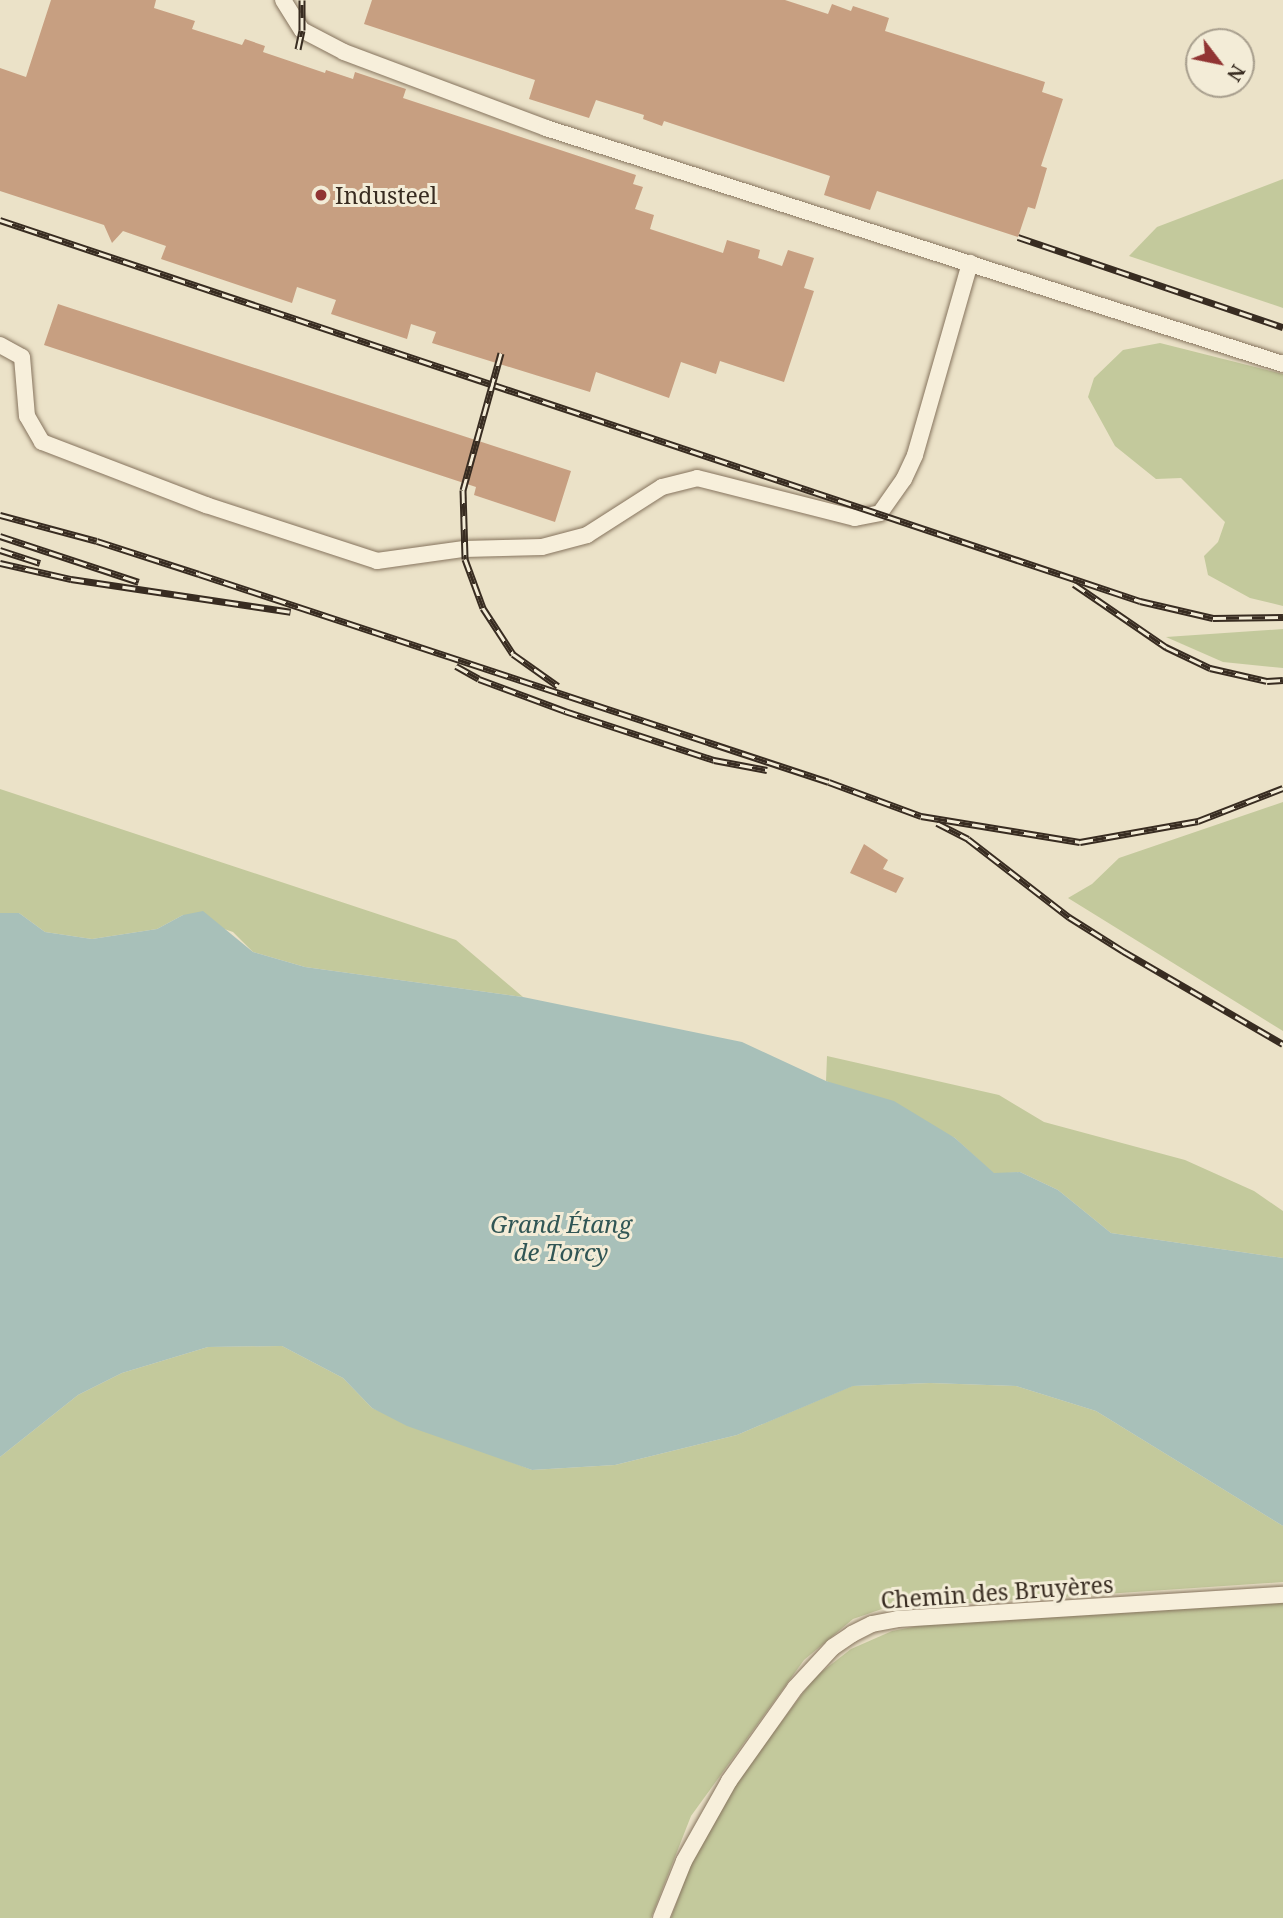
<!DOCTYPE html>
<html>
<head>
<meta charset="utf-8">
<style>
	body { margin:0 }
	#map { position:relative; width:1283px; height:1918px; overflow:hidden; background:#ebe2c8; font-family:"Noto Serif",serif }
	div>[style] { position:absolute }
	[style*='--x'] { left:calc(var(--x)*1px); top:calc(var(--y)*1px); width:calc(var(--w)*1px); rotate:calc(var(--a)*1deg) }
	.green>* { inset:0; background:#c3c99c }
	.water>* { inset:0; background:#a8c0b9 }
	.building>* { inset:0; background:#c79f81 }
	.roads { filter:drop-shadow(0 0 2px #86745e) drop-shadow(0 0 2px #86745e) }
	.minor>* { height:16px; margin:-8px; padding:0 8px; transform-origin:8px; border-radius:8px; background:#f7efdb }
	.rail>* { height:7px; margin-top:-3.5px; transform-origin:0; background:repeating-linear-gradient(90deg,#f3ecd7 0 13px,#382c21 0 26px); box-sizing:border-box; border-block:2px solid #382c21 }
	.dots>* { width:19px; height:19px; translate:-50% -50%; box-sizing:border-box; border:4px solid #f3ecd7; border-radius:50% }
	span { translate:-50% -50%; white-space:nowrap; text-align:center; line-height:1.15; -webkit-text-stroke:6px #f3ecd7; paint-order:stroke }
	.poi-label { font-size:23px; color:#382c21 }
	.left { translate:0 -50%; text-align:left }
	.street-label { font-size:23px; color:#382c21 }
	.water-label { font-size:24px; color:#315655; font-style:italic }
	.north { position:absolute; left:1185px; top:28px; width:70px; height:70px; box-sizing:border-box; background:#f3ecd7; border:2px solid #a89f8e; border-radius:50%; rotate:122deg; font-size:19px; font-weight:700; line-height:28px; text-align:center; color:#382c21 }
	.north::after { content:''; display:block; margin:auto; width:24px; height:32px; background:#913433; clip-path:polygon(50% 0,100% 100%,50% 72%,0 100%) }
</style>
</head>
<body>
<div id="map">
	<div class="green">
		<i style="clip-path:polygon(1283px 179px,1283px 308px,1129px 256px,1157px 227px)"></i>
		<i style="clip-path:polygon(1160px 343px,1283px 374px,1283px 606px,1250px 598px,1208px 575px,1204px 556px,1218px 542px,1225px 522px,1181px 478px,1156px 479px,1115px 446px,1088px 397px,1094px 378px,1123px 350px)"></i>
		<i style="clip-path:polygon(1283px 629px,1283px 668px,1223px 662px,1166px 637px)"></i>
		<i style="clip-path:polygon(0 789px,456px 940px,523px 997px,305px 967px,253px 952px,233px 932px,183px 915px,157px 929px,92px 939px,45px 932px,19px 913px,0 913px)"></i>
		<i style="clip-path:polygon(1283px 802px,1283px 1031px,1068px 898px,1092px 884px,1119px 858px)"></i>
		<i style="clip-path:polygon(827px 1056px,999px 1095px,1044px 1122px,1185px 1160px,1254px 1191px,1283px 1211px,1283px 1258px,1111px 1233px,1058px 1190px,1020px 1172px,994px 1174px,955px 1138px,826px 1081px)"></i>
		<i style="clip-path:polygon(282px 1346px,343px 1378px,372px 1408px,532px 1470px,615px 1465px,737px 1435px,852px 1386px,930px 1383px,1016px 1386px,1096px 1411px,1283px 1526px,1283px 1582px,882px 1609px,853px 1619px,804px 1660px,691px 1816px,651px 1918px,0 1918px,0 1457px,78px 1395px,122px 1373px,208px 1347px)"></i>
		<i style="clip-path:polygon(1283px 1603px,1283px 1918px,671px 1918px,689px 1868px,716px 1815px,751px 1762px,815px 1677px,851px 1649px,892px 1631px,923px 1625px)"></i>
	</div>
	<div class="water">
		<i style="clip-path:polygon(203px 911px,253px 952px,305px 967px,523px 997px,742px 1042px,826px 1081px,894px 1101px,955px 1138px,994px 1173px,1020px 1172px,1058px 1190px,1111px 1233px,1283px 1258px,1283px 1526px,1096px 1411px,1016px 1386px,930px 1383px,853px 1386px,737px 1435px,615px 1465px,532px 1470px,407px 1426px,372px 1408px,343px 1378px,282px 1346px,208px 1347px,122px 1373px,78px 1395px,0 1457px,0 913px,19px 913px,45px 932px,92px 939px,157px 929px,183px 915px)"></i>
	</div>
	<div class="building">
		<i style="clip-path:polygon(51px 0,156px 0,154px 8px,195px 21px,192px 29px,242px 45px,245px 39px,265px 46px,263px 52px,325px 73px,326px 70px,353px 79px,355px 72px,406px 89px,403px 98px,636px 175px,633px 184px,643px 187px,635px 209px,654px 215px,650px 229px,723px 253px,727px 240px,760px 250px,758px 258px,782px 266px,788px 250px,814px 258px,804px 288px,814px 291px,784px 382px,720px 361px,716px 374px,681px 362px,669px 398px,596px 372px,590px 392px,432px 343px,436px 332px,411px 324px,407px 339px,331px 314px,336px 300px,297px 287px,292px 303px,161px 259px,166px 246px,123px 231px,112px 243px,104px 225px,0 191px,0 68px,26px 77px)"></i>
		<i style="clip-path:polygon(372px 0,785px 0,828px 14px,832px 4px,851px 11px,853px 6px,889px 18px,885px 31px,1045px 82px,1042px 92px,1063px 99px,1041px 166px,1047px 168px,1035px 209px,1028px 207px,1018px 237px,877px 191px,870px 210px,824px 195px,830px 176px,664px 121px,662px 126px,643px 119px,644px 115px,596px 100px,589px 118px,529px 99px,535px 80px,364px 24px)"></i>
		<i style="clip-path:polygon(58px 304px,571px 471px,555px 522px,474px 495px,476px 487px,44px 345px)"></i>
		<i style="clip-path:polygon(864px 844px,888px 860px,883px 869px,904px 878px,896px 893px,850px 873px)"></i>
	</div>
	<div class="roads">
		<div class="minor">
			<i style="--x:283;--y:0;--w:36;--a:58"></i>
			<i style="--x:302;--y:30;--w:47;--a:27.6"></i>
			<i style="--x:344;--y:52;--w:216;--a:20.6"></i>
			<i style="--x:546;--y:128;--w:774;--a:17.76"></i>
			<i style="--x:0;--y:345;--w:25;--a:29"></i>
			<i style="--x:22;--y:357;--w:59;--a:85.2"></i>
			<i style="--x:27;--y:416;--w:30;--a:60"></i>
			<i style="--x:42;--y:442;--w:176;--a:21"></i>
			<i style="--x:206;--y:505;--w:180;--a:18.1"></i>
			<i style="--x:377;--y:561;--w:88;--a:-7.9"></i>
			<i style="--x:464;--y:549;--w:78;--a:-1.5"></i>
			<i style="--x:542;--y:547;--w:47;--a:-14.9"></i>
			<i style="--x:587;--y:535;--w:89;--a:-32.6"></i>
			<i style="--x:662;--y:487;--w:36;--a:-14"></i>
			<i style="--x:697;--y:478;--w:163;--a:14.2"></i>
			<i style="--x:855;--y:518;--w:25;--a:-11"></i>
			<i style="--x:880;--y:513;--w:42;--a:-54.8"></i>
			<i style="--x:904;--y:479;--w:26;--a:-65"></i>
			<i style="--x:915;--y:455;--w:200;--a:-74"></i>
			<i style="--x:661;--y:1918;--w:61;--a:-68"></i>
			<i style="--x:684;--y:1861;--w:92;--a:-60.6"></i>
			<i style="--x:729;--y:1781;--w:114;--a:-54.6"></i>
			<i style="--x:795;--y:1688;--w:56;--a:-47.2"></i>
			<i style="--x:833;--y:1647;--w:23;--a:-34"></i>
			<i style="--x:852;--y:1634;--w:22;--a:-27"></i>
			<i style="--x:872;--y:1624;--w:26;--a:-11"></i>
			<i style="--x:898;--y:1619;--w:386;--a:-3.6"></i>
		</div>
	</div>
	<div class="rail">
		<i style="--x:298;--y:49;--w:19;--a:-78"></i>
		<i style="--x:302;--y:30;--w:30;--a:-90"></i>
		<i style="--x:0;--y:220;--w:1202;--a:18.48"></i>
		<i style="--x:1140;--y:601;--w:75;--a:13.1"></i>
		<i style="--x:1213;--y:618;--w:70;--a:-0.8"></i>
		<i style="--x:1018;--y:237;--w:280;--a:18.8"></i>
		<i style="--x:501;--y:353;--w:142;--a:105.5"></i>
		<i style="--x:463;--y:490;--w:69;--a:88.3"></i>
		<i style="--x:465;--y:559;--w:52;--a:69.8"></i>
		<i style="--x:483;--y:608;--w:55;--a:56.9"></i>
		<i style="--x:513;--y:654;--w:55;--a:35.4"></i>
		<i style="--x:0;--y:515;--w:100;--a:15"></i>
		<i style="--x:97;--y:541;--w:107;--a:17.9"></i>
		<i style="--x:199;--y:574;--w:663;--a:18.27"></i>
		<i style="--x:829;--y:782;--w:98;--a:20.3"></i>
		<i style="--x:921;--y:816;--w:161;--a:9.3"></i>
		<i style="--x:1080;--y:842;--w:120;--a:-10.1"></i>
		<i style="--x:1198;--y:821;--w:91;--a:-21.2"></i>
		<i style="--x:0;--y:536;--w:146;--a:18.3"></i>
		<i style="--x:0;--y:550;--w:42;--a:18"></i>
		<i style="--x:0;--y:563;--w:73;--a:12.7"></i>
		<i style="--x:71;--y:579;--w:222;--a:8.5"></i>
		<i style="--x:1074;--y:584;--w:112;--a:34.4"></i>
		<i style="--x:1166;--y:647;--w:49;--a:25.5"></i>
		<i style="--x:1210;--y:668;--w:58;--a:12.8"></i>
		<i style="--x:1267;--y:681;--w:16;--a:-4"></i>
		<i style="--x:456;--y:666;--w:26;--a:29"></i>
		<i style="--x:479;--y:679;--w:92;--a:20.4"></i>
		<i style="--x:565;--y:711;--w:157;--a:18.2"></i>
		<i style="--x:714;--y:760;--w:54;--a:10.7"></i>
		<i style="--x:937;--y:823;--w:35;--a:27"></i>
		<i style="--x:968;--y:839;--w:128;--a:37.7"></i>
		<i style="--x:1069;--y:917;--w:64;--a:32.2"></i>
		<i style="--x:1123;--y:951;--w:185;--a:30.2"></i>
	</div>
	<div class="dots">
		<i style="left:321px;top:195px;background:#913433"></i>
	</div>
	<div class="poi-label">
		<span class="left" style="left:335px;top:195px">Industeel</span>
	</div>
	<div class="street-label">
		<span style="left:997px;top:1592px;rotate:-4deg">Chemin des Bruyères</span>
	</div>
	<div class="water-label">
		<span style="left:561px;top:1238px">Grand Étang<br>de Torcy</span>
	</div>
	<div class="north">N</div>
</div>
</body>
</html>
